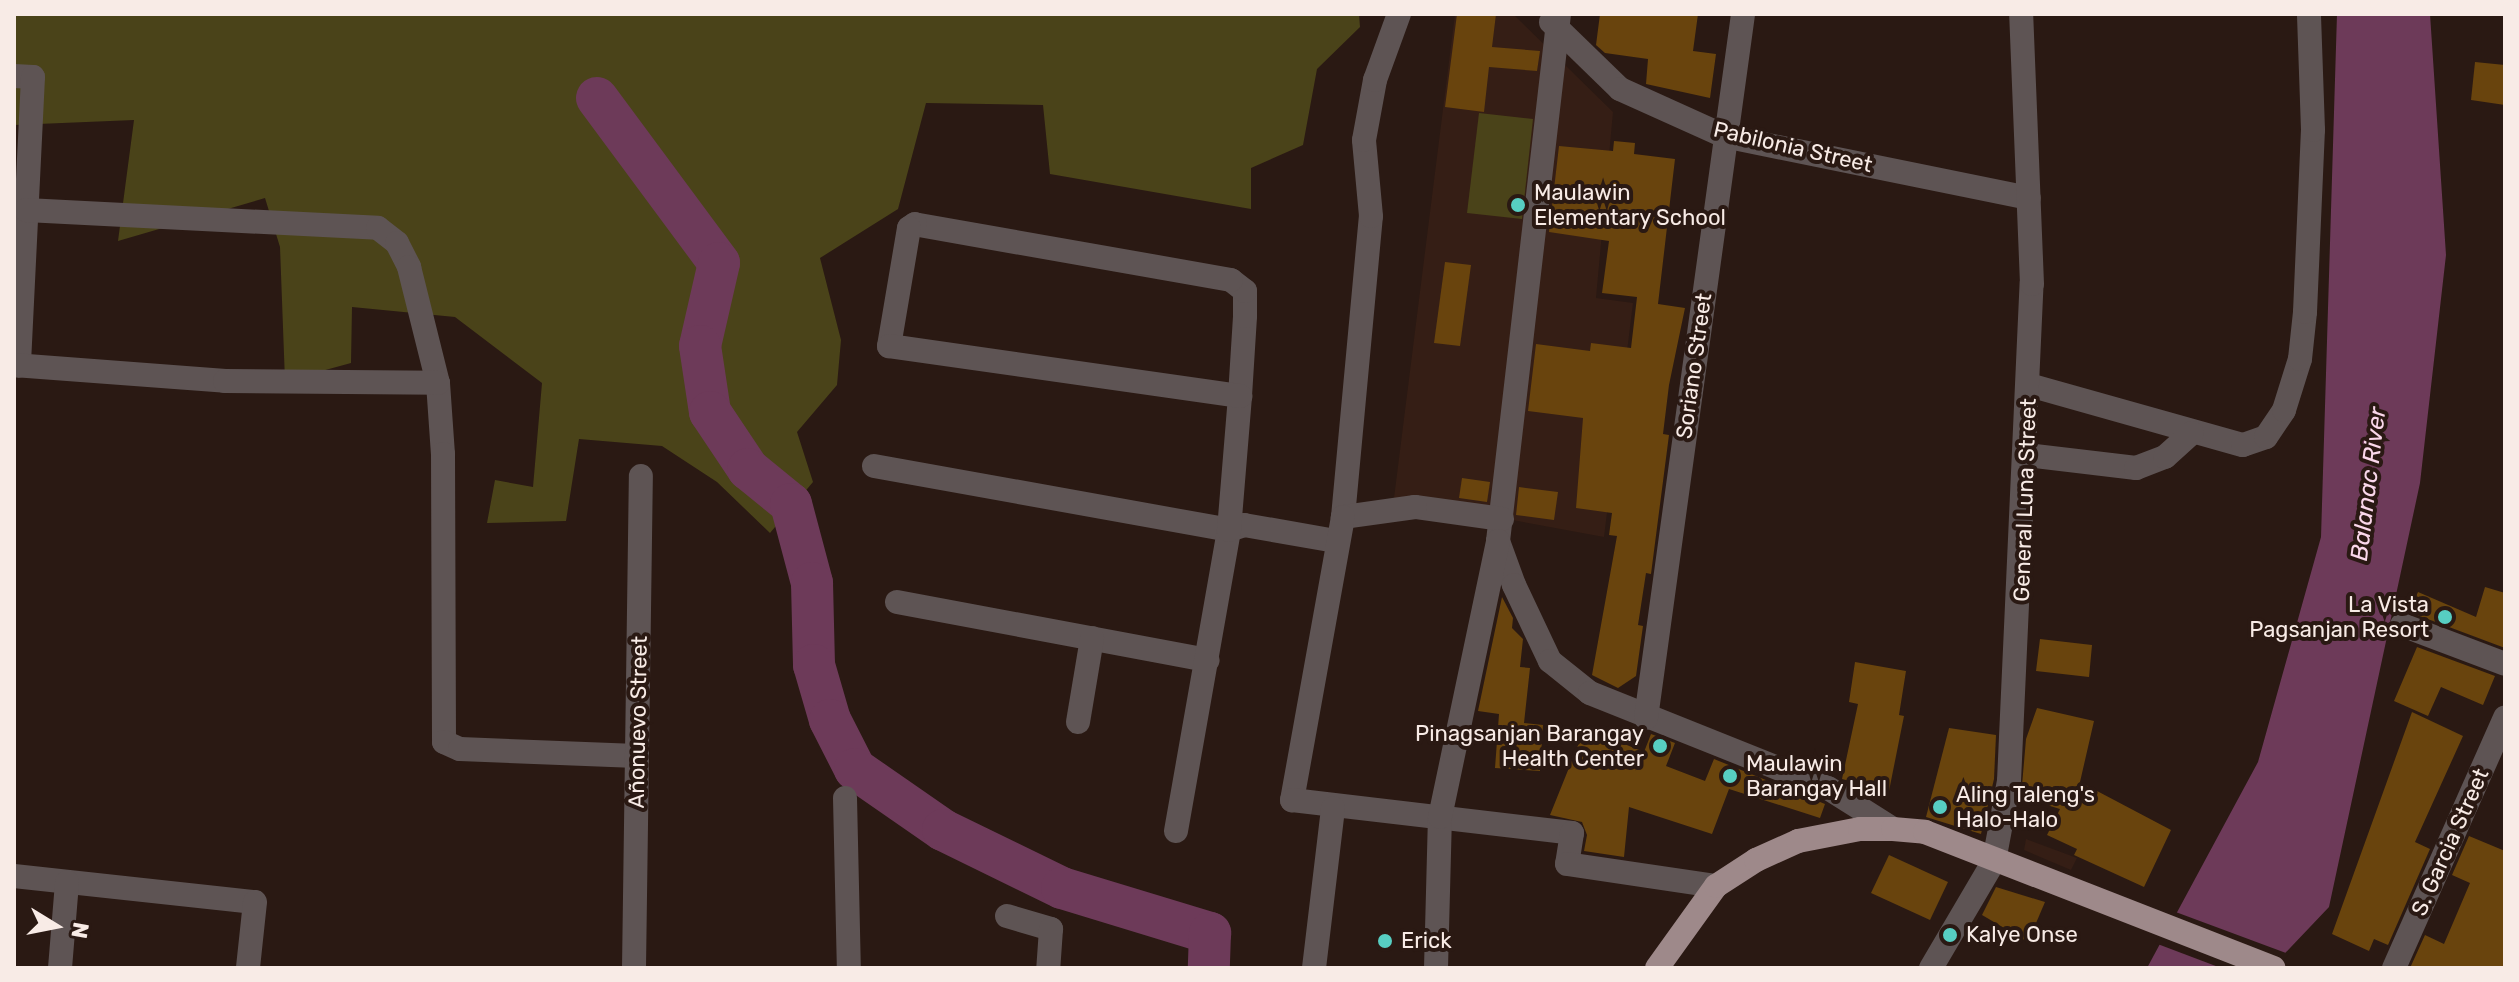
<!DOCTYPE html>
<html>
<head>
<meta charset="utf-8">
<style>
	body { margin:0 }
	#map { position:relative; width:2519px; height:982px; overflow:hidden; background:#2a1913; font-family:Rubik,sans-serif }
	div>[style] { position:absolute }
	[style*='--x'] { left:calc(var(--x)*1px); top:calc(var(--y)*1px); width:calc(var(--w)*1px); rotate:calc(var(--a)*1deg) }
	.built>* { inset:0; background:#351e15 }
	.green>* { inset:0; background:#4a4319 }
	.water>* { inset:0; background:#6d3a59 }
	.pier>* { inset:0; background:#2a1913 }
	.river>* { height:42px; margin:-21px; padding:0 21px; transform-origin:21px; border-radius:21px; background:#6d3a59 }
	.building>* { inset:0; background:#69440d }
	.minor>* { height:24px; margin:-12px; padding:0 12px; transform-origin:12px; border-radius:12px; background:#5e5454 }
	.major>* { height:24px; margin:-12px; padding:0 12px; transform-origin:12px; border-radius:12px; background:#9e898a }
	.dots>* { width:22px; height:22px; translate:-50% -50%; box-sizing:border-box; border:4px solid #2a1913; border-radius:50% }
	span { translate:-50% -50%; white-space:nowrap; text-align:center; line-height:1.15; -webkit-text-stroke:8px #2a1913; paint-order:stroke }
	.street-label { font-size:22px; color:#f8ebe6 }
	.poi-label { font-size:22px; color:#f8ebe6 }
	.left { translate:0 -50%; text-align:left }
	.right { translate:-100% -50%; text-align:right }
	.water-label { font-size:24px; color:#fad7ea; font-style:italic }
	.frame { position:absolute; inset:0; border:16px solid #f8ebe6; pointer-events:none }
	.north { position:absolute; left:16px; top:886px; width:80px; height:80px; -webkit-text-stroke:6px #2a1913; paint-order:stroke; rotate:100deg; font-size:22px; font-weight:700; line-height:32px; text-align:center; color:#f8ebe6 }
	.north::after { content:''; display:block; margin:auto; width:28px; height:36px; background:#f8ebe6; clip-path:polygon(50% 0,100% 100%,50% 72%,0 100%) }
</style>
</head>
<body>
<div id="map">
	<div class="built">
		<i style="clip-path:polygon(1455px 14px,1513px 14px,1613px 112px,1596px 298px,1633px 303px,1604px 537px,1394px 498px)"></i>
		<i style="clip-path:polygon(2026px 839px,2077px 858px,2071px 870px,2024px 850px)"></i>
	</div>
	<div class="green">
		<i style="clip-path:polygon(14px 14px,1359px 14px,1360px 27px,1317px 69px,1303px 145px,1251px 168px,1251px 209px,1050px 174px,1043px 105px,926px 103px,898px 209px,820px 258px,841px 340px,837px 385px,797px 432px,813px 482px,770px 533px,717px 482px,662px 446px,579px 439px,566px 521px,487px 523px,495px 480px,533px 487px,542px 383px,455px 317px,352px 307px,351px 363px,285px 381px,280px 247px,265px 198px,118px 241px,134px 120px,14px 125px)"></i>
		<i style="clip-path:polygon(1479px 113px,1533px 119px,1522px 219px,1467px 213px)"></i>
	</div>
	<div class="water">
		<i style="clip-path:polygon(2337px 14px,2430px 14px,2446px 255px,2420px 483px,2329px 907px,2271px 968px,2147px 968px,2258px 762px,2321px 537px)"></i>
	</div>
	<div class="pier">
		<i style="clip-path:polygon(2173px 911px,2289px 954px,2276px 968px,2221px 968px,2155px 943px)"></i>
	</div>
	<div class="river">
		<i style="--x:597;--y:98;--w:205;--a:53.5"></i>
		<i style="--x:719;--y:263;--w:85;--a:102.9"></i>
		<i style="--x:700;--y:346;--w:67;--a:81.4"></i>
		<i style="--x:710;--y:412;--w:69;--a:56.3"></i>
		<i style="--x:748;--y:469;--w:55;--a:39.1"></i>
		<i style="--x:791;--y:504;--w:82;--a:75.1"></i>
		<i style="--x:812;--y:583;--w:82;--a:88.6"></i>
		<i style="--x:814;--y:665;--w:57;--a:73.8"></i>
		<i style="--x:830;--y:720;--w:55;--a:63"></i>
		<i style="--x:855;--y:769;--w:107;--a:34.7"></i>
		<i style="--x:943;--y:830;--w:132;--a:26"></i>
		<i style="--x:1062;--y:888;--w:155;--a:16.9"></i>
		<i style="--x:1210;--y:933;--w:35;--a:92"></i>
	</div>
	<div class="building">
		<i style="clip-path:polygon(1457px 14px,1496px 14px,1492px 47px,1540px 51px,1537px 71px,1489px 67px,1484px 112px,1445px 107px)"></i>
		<i style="clip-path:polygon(1600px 14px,1698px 14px,1693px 51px,1716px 54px,1710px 98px,1646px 84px,1648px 59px,1605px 53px,1596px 45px)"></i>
		<i style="clip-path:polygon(2475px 62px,2505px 65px,2505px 105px,2471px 100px)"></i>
		<i style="clip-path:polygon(1614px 141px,1635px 143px,1634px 154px,1675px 159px,1658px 304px,1685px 308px,1669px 385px,1663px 434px,1669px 435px,1651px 574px,1646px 573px,1638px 625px,1643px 626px,1636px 676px,1618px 688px,1592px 675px,1617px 536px,1609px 535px,1612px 513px,1576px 508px,1583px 418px,1528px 411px,1536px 344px,1590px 351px,1591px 343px,1631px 348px,1637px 297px,1602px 293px,1609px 241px,1549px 232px,1559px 146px,1613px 151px)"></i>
		<i style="clip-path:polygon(1445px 262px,1471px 265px,1460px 346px,1434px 343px)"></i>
		<i style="clip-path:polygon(1462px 478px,1490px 482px,1487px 502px,1459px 498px)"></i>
		<i style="clip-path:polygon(1519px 487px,1558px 492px,1554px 520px,1516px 515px)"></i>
		<i style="clip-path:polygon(2485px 587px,2505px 593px,2505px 648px,2409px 612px,2418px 592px,2476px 617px)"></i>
		<i style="clip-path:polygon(1502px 597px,1513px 618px,1512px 628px,1523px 639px,1520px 667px,1530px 668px,1524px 723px,1543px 725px,1540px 771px,1495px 768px,1499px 714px,1478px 711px)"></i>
		<i style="clip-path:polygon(2040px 639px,2092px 645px,2089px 677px,2036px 671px)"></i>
		<i style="clip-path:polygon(2417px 647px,2495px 676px,2483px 705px,2441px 687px,2428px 716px,2394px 701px)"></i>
		<i style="clip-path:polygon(1855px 662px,1906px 671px,1899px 715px,1904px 716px,1889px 791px,1842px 779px,1858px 704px,1849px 702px)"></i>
		<i style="clip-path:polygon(2037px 708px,2094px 721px,2080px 782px,2171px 830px,2144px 887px,2074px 855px,2077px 849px,2047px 835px,2060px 809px,2021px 797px,2026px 739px)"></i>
		<i style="clip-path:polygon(2412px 712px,2463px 736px,2415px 842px,2430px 849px,2388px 945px,2374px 939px,2369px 951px,2332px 934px)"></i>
		<i style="clip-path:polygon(1585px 728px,1644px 752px,1651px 734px,1675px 743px,1666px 766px,1705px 781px,1714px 759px,1825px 804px,1820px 818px,1729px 789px,1712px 834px,1629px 807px,1624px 857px,1584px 851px,1587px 835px,1582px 822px,1550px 815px)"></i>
		<i style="clip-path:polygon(1949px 728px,1996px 735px,1994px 779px,1981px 834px,1926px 817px)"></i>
		<i style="clip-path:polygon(2469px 836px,2505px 851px,2505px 968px,2410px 968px,2425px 935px,2444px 944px,2470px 883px,2452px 875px)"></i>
		<i style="clip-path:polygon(1889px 855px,1948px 882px,1930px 920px,1871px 893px)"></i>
		<i style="clip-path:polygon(1996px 887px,2045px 902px,2028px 942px,1982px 915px)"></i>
	</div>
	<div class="minor">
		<i style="--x:1559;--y:14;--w:531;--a:96.6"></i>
		<i style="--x:1498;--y:541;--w:47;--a:70"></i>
		<i style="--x:1514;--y:585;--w:84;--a:64.7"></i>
		<i style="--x:1550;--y:661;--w:51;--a:38.7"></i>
		<i style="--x:1590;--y:693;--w:256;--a:21.8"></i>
		<i style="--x:1828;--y:788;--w:77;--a:32.2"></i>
		<i style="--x:1551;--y:22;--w:96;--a:44.2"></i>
		<i style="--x:1620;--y:89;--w:114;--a:24.3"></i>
		<i style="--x:1724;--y:136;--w:311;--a:11.5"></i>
		<i style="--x:14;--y:76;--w:19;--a:3"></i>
		<i style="--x:33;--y:77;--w:289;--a:92.8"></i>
		<i style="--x:26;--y:210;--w:352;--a:2.9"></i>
		<i style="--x:378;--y:228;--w:24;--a:38"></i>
		<i style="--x:397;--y:243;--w:27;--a:63"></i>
		<i style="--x:409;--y:267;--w:120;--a:76"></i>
		<i style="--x:438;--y:383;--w:71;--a:86"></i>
		<i style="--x:443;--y:454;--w:288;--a:89.8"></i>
		<i style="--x:444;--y:742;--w:17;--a:24"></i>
		<i style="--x:460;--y:749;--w:177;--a:2.3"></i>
		<i style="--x:14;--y:365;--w:212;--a:4.3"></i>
		<i style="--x:225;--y:381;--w:213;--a:0.5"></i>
		<i style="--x:2029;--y:385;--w:222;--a:15.7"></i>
		<i style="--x:2243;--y:445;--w:24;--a:-19"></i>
		<i style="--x:2266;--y:437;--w:32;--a:-56"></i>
		<i style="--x:2284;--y:410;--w:53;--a:-72.6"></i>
		<i style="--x:2300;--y:359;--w:47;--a:-83.9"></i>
		<i style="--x:2305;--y:312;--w:182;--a:-87.5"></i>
		<i style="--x:2313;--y:130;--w:116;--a:-92"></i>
		<i style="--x:2027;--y:455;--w:110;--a:6.8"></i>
		<i style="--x:2136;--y:468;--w:31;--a:-21"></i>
		<i style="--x:2165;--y:457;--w:36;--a:-42"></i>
		<i style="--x:874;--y:466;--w:361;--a:10.2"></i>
		<i style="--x:1229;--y:530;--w:16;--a:-18"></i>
		<i style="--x:1244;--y:525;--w:93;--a:9.9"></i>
		<i style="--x:1343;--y:517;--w:302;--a:-84.7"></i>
		<i style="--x:1371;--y:216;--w:76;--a:-95.3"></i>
		<i style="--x:1364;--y:140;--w:61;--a:-79.6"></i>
		<i style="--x:1375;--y:80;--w:70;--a:-70"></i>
		<i style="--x:1502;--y:519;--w:88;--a:-172.1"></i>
		<i style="--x:1415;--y:507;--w:73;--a:172.1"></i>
		<i style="--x:1343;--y:517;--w:288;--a:100.2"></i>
		<i style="--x:1292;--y:800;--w:282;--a:6.7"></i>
		<i style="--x:1572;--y:833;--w:31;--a:99"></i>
		<i style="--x:1567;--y:864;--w:151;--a:8.4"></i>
		<i style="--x:897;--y:602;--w:316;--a:10.6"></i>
		<i style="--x:2402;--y:625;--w:110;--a:20.7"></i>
		<i style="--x:1646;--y:718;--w:711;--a:-82.15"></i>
		<i style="--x:1078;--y:722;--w:85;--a:-80.5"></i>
		<i style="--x:845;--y:798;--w:170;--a:88.7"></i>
		<i style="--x:1176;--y:831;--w:306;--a:-80"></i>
		<i style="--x:1229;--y:530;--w:134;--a:-85.3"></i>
		<i style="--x:1240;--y:396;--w:80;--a:-86.4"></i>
		<i style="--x:1245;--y:316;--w:25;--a:-90"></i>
		<i style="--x:1245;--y:291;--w:18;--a:-142"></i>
		<i style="--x:1231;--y:280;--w:321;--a:-170"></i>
		<i style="--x:915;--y:224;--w:7;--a:146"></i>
		<i style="--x:909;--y:228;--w:120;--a:99.6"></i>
		<i style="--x:889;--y:346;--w:355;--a:8.1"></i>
		<i style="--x:14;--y:876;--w:242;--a:6.2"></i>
		<i style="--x:255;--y:902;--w:66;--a:96.1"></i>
		<i style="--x:1007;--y:916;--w:46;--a:16.5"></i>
		<i style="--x:1051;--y:929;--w:39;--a:94"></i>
		<i style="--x:60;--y:968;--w:86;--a:-85.3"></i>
		<i style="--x:634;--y:968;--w:492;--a:-89.2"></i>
		<i style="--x:1314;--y:968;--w:161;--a:-83.2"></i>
		<i style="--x:1436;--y:968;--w:151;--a:-88.5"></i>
		<i style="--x:1440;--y:817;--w:282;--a:-78.1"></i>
		<i style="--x:1931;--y:968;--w:124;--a:-59.5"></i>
		<i style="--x:1994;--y:861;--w:81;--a:-79.4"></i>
		<i style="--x:2009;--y:781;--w:498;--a:-87.4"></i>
		<i style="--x:2032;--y:284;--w:270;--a:-92.3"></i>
		<i style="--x:2394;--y:968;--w:274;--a:-66.1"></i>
	</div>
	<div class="major">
		<i style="--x:1657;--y:968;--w:101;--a:-54.3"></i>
		<i style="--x:1716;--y:886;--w:48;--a:-33"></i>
		<i style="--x:1756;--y:860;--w:46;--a:-24.3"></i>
		<i style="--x:1798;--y:841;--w:63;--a:-11"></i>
		<i style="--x:1860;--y:829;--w:33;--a:0"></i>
		<i style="--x:1893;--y:829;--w:32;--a:5"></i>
		<i style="--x:1925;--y:832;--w:374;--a:21.3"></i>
	</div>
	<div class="dots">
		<i style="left:1518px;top:205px;background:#57cec2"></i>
		<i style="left:2445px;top:617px;background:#57cec2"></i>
		<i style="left:1660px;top:746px;background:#57cec2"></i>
		<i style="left:1730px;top:776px;background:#57cec2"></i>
		<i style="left:1940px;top:807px;background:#57cec2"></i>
		<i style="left:1950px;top:935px;background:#57cec2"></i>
		<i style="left:1385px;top:941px;background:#57cec2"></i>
	</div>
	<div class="street-label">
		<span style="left:1793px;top:147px;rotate:13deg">Pabilonia Street</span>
		<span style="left:1694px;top:366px;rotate:-82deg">Soriano Street</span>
		<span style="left:2025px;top:500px;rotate:-88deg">General Luna Street</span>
		<span style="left:638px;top:722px;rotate:-89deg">Añonuevo Street</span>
		<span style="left:2450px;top:842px;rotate:-66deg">S. Garcia Street</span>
	</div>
	<div class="poi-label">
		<span class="left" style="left:1534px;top:205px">Maulawin<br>Elementary School</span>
		<span class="right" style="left:2429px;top:617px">La Vista<br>Pagsanjan Resort</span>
		<span class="right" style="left:1644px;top:746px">Pinagsanjan Barangay<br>Health Center</span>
		<span class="left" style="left:1746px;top:776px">Maulawin<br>Barangay Hall</span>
		<span class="left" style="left:1956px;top:807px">Aling Taleng's<br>Halo-Halo</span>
		<span class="left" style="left:1966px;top:935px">Kalye Onse</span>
		<span class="left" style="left:1401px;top:941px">Erick</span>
	</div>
	<div class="water-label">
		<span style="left:2369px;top:484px;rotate:-83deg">Balanac River</span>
	</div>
	<div class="frame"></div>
	<div class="north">N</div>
</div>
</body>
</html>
